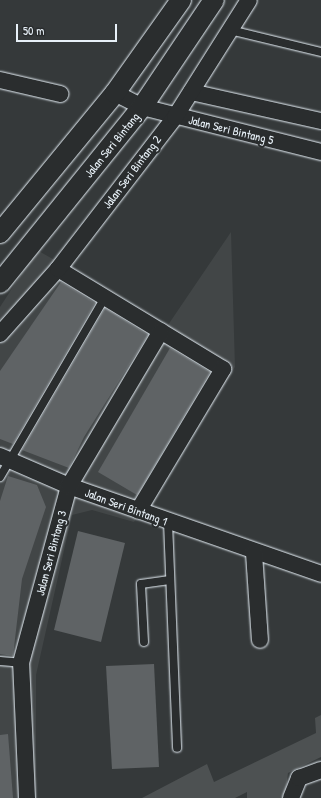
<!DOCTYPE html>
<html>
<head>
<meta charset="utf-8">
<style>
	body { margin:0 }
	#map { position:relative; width:321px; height:798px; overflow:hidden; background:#35393a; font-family:"Patrick Hand",sans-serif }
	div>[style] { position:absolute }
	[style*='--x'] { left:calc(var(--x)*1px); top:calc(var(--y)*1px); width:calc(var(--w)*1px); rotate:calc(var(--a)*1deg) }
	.built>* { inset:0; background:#424647 }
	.green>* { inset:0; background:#4d5152 }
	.building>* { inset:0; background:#5f6365 }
	.roads { filter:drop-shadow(0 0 1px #e8f1f8) drop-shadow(0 0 1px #e8f1f8) }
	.service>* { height:8px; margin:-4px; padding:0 4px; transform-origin:4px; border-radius:4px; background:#2a2d2e }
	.minor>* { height:16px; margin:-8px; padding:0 8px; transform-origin:8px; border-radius:8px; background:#2a2d2e }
	.tertiary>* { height:20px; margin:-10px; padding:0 10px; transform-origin:10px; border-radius:10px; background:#2a2d2e }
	span { translate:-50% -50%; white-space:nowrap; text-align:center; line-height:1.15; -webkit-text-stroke:4px #2a2d2e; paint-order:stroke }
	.street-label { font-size:12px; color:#e8f1f8 }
	.scale { position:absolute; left:16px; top:24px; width:101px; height:18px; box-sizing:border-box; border:2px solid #e8f1f8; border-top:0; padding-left:5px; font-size:12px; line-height:14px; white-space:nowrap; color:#e8f1f8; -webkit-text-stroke:3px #2a2d2e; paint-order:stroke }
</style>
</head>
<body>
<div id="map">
	<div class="built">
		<i style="clip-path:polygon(231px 232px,235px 367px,134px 522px,92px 510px,72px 515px,36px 675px,36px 798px,0 798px,0 307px,37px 250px,168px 325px)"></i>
	</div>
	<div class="green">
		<i style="clip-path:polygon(321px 715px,321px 757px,288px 773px,285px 798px,247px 798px,247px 792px,235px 798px,142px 798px,207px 764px,214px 782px,316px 733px,315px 718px)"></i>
	</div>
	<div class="building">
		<i style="clip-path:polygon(61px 282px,95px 303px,13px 444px,0 439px,0 371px)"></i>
		<i style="clip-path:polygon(105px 308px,148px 335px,84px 437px,69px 468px,22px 450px)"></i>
		<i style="clip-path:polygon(170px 348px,210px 372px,137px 495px,98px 472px)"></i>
		<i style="clip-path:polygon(8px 476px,37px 485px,46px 507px,22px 579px,13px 656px,0 654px,0 501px)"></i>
		<i style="clip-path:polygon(78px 531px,125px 543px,101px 642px,54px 630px)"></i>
		<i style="clip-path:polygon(154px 664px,159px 767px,112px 769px,106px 666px)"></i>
		<i style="clip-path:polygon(8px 734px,13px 798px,0 798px,0 735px)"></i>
	</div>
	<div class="roads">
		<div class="service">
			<i style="--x:230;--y:30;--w:94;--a:13.6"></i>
			<i style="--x:0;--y:477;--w:208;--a:-59.7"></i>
			<i style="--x:168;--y:522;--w:226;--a:87.7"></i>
			<i style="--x:144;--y:642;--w:58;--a:-93"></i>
			<i style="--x:141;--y:584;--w:29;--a:-8"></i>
			<i style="--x:0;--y:661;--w:21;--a:5"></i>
		</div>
		<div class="minor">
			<i style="--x:0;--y:80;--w:62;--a:13.1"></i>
			<i style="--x:191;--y:92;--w:133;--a:12.6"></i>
			<i style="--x:115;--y:93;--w:30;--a:27"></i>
			<i style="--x:142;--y:107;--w:185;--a:14.1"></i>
			<i style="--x:58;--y:269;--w:193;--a:31.2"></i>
			<i style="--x:223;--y:369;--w:165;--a:120.9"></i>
			<i style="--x:0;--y:334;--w:87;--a:-48.3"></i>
			<i style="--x:58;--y:269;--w:192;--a:-52.4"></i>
			<i style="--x:175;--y:117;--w:138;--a:-57.7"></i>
			<i style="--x:0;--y:456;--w:75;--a:23.5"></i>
			<i style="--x:69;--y:486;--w:267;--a:19.2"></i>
			<i style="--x:254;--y:553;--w:87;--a:86.1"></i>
			<i style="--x:27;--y:798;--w:135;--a:-92.5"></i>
			<i style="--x:21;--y:663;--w:183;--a:-74.8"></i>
			<i style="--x:69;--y:486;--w:180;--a:-59.3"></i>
			<i style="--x:291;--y:798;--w:22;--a:-68"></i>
			<i style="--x:299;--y:778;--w:23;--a:-20"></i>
		</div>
		<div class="tertiary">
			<i style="--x:0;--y:233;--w:181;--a:-50.6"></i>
			<i style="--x:115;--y:93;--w:114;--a:-54.6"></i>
			<i style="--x:0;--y:283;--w:226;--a:-51.1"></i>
			<i style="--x:142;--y:107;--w:129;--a:-56.1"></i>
		</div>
	</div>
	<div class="street-label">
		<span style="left:231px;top:130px;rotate:14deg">Jalan Seri Bintang 5</span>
		<span style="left:112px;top:145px;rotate:-51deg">Jalan Seri Bintang</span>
		<span style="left:132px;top:172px;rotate:-53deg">Jalan Seri Bintang 2</span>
		<span style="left:126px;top:507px;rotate:20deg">Jalan Seri Bintang 1</span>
		<span style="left:51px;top:553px;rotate:-75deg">Jalan Seri Bintang 3</span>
	</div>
	<div class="scale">50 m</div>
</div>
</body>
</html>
